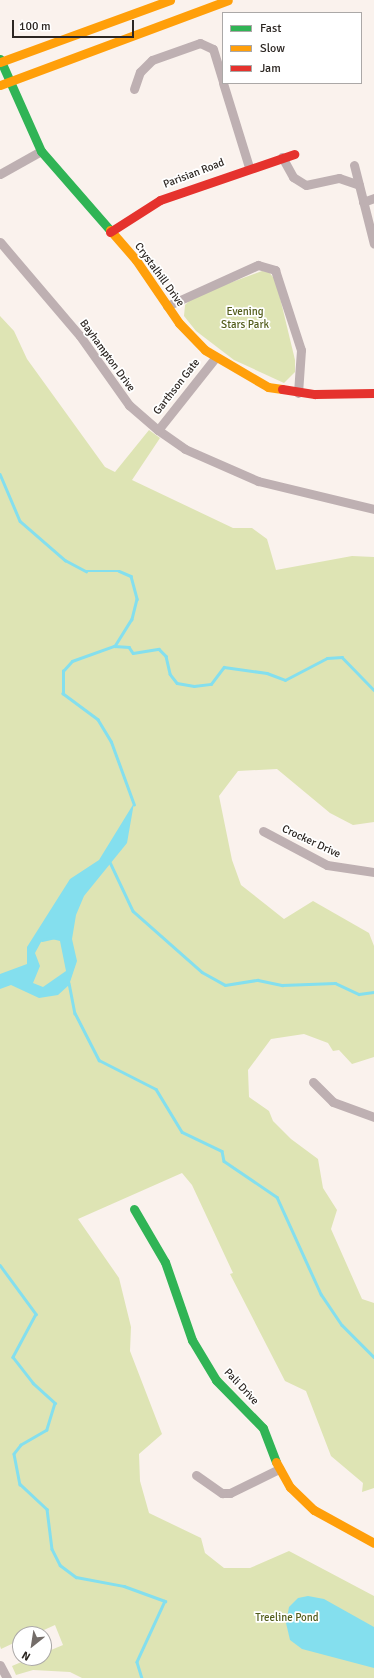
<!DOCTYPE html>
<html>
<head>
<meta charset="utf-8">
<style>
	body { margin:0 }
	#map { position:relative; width:374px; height:1678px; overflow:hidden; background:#faf2ed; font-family:Signika,sans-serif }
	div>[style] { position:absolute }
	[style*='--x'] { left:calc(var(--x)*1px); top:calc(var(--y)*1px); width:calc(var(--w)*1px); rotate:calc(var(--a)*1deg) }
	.green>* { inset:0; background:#dee4b4 }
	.water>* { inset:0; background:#84dfee }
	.stream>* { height:2.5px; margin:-1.25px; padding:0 1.25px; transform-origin:1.25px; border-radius:1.25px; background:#84dfee }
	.street>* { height:9px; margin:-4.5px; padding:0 4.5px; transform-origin:4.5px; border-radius:4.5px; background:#beb0b2 }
	.fast>* { height:9px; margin:-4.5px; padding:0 4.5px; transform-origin:4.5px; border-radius:4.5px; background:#30b455 }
	.slow>* { height:9px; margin:-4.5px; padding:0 4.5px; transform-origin:4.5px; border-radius:4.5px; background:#ff9f0a }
	.jam>* { height:9px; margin:-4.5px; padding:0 4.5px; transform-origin:4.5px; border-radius:4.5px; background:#e5322d }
	span { translate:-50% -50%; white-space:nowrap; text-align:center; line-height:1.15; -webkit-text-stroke:3.5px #fff; paint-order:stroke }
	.street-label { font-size:11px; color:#2c2622 }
	.park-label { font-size:11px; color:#535d1c }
	.legend { position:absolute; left:222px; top:12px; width:140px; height:72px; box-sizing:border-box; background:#fff; border:1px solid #aba8a7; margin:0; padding:5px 7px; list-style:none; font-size:12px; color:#2c2622 }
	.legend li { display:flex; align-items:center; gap:8px; height:20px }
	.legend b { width:20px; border:1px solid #aba8a7 }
	.north { position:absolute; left:12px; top:1626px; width:40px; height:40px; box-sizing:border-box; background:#fff; border:1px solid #aba8a7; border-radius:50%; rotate:210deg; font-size:11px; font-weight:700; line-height:16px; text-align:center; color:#2c2622 }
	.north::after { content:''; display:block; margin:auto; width:14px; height:18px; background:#746d69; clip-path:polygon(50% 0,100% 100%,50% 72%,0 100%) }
	.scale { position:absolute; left:12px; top:20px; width:122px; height:18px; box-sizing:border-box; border:2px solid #2c2622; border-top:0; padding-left:5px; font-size:12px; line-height:14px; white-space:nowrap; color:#2c2622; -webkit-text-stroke:3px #fff; paint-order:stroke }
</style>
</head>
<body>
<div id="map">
	<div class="green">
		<i style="clip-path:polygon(262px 271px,269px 272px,276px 281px,295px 360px,295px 372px,284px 383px,234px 360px,196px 331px,184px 316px,185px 305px,194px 296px)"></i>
		<i style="clip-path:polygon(0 316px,14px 331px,27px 359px,105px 467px,115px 472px,149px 430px,160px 438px,132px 480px,233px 528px,252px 528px,267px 539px,276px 570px,352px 556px,374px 557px,374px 822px,353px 825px,330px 813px,277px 769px,238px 771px,219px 796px,232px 860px,241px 885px,284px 919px,313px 901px,369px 933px,374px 946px,374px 1057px,352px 1064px,339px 1050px,333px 1051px,328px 1043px,304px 1034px,271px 1039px,248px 1070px,249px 1097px,269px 1111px,273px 1121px,291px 1139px,318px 1159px,323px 1188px,337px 1210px,331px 1229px,362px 1299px,374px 1303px,374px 1488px,362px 1492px,363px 1483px,331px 1456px,306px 1391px,285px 1381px,230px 1274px,233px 1273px,192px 1185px,182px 1173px,78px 1219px,119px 1278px,131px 1327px,130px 1351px,162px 1434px,139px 1454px,140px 1481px,149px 1513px,201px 1538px,205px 1553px,224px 1568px,250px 1568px,289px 1551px,374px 1596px,374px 1678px,82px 1678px,70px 1672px,33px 1670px,16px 1675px,12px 1666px,31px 1658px,44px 1658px,44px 1653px,63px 1645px,55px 1625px,35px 1634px,20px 1634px,20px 1640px,1px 1649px,0 1646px)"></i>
	</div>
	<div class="water">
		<i style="clip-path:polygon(evenodd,134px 803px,127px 843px,84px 896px,76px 915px,72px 939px,77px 961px,69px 985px,58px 995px,39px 998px,11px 985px,0 989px,0 974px,27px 964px,27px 947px,70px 879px,99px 860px,134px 803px,48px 938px,60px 941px,66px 971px,43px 987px,33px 983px,40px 966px,35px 953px,41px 942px,48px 938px)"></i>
		<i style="clip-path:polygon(308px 1596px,324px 1599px,374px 1627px,374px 1668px,302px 1649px,290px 1640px,286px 1623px,289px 1607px,298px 1598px)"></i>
	</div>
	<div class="stream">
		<i style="--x:0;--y:474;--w:51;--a:66.9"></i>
		<i style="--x:20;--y:521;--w:60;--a:40.9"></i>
		<i style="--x:65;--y:560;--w:24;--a:28"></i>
		<i style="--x:86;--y:571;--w:33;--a:0"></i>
		<i style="--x:119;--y:571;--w:13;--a:23"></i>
		<i style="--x:131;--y:576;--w:24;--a:75"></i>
		<i style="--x:137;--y:599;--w:21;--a:104"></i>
		<i style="--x:132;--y:619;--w:32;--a:122"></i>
		<i style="--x:134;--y:805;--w:67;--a:-110.1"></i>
		<i style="--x:111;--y:742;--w:26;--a:-121"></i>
		<i style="--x:98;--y:720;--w:44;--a:-143.4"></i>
		<i style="--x:63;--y:694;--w:23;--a:-90"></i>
		<i style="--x:63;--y:671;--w:13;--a:-48"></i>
		<i style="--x:72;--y:661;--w:45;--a:-19.7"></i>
		<i style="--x:114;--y:646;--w:15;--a:4"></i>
		<i style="--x:129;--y:647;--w:7;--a:56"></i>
		<i style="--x:133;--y:653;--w:26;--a:-9"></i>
		<i style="--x:159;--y:649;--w:10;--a:45"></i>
		<i style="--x:166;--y:656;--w:18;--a:77"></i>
		<i style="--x:170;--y:674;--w:11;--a:52"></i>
		<i style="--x:177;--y:683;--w:17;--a:10"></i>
		<i style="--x:194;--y:686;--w:17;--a:-7"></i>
		<i style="--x:211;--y:684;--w:21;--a:-53"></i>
		<i style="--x:224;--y:667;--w:43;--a:7.9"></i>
		<i style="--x:267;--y:673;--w:19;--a:21"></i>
		<i style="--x:285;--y:680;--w:47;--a:-27.6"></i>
		<i style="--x:327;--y:658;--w:15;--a:-4"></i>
		<i style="--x:342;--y:657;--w:46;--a:45.9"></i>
		<i style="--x:109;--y:860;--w:56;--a:64.8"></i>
		<i style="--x:133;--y:911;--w:92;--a:41.5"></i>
		<i style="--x:202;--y:972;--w:26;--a:29"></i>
		<i style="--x:225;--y:985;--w:33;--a:-9"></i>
		<i style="--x:258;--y:980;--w:25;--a:12"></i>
		<i style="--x:282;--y:985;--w:53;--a:-2.2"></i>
		<i style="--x:335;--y:983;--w:26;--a:25"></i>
		<i style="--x:359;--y:994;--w:15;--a:-8"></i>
		<i style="--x:42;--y:940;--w:13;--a:-13"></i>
		<i style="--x:69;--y:983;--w:31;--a:79"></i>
		<i style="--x:75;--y:1013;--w:53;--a:62.9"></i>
		<i style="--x:99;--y:1060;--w:64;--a:27"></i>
		<i style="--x:156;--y:1089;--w:50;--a:58.8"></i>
		<i style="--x:182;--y:1132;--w:44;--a:25.4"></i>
		<i style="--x:222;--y:1151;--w:10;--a:79"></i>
		<i style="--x:224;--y:1161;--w:64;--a:34.2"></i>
		<i style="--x:277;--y:1197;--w:107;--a:65.6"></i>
		<i style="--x:321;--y:1294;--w:37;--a:56"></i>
		<i style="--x:342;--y:1325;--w:45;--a:45"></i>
		<i style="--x:0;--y:1265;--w:61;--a:53.7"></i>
		<i style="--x:36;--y:1314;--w:49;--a:118.1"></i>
		<i style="--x:13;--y:1357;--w:33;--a:52"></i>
		<i style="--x:33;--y:1383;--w:30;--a:42"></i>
		<i style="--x:55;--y:1403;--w:28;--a:107"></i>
		<i style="--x:47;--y:1430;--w:30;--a:150"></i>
		<i style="--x:21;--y:1445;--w:11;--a:128"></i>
		<i style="--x:14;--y:1454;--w:31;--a:79"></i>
		<i style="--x:20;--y:1484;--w:37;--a:43"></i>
		<i style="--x:47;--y:1509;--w:40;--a:82.9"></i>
		<i style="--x:52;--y:1549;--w:18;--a:63"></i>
		<i style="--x:60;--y:1565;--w:20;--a:37"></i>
		<i style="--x:76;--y:1577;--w:49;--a:10.6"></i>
		<i style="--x:124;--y:1586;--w:44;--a:20.1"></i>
		<i style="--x:165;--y:1601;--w:67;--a:114.7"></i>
		<i style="--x:137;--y:1662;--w:17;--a:73"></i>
	</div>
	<div class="street">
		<i style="--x:223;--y:83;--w:88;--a:72.8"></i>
		<i style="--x:134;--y:89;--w:18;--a:-71"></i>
		<i style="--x:140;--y:72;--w:17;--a:-45"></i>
		<i style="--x:152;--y:60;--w:51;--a:-19.5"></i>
		<i style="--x:200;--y:43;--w:14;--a:25"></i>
		<i style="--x:213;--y:49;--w:34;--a:73"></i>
		<i style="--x:282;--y:157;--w:23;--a:61"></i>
		<i style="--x:293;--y:177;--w:15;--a:32"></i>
		<i style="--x:306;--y:185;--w:34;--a:-12"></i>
		<i style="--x:339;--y:178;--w:21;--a:19"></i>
		<i style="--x:354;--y:165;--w:81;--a:75.8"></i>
		<i style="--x:0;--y:174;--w:47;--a:-29.3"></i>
		<i style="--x:363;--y:202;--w:12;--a:-20"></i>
		<i style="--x:0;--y:242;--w:123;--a:49.6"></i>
		<i style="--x:80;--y:336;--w:85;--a:54.6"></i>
		<i style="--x:129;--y:405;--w:38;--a:41"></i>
		<i style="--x:158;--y:430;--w:33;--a:35"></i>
		<i style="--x:185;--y:449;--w:80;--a:23.7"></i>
		<i style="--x:258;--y:481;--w:119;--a:13.6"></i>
		<i style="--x:167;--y:306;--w:100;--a:-24.3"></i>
		<i style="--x:258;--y:265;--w:18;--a:16"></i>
		<i style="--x:275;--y:270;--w:84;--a:72"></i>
		<i style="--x:301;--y:350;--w:43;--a:94"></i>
		<i style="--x:158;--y:430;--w:92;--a:-51.6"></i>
		<i style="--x:263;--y:831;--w:72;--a:28"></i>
		<i style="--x:327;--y:865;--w:48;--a:8.5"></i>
		<i style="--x:313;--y:1082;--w:28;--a:45"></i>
		<i style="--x:333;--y:1102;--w:44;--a:20.1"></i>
		<i style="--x:196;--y:1475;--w:32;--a:35"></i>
		<i style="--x:222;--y:1493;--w:8;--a:0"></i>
		<i style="--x:230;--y:1493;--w:55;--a:-26.1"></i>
		<i style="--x:0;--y:1665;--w:15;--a:62"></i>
	</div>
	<div class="fast">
		<i style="--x:0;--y:59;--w:101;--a:66"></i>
		<i style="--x:41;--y:151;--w:105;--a:48.9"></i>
		<i style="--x:134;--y:1209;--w:61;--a:59.7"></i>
		<i style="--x:165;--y:1262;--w:83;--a:70.9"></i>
		<i style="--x:192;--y:1340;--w:47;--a:59"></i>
		<i style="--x:216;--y:1380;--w:67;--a:45.6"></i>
		<i style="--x:263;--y:1428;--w:36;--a:69"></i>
	</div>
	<div class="slow">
		<i style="--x:0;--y:62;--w:181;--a:-20"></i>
		<i style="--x:0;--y:85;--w:243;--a:-20.4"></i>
		<i style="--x:110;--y:230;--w:40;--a:49"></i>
		<i style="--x:136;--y:260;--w:76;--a:55.7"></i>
		<i style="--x:179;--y:323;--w:37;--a:46"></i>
		<i style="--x:205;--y:350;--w:73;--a:30.4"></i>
		<i style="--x:268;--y:387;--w:14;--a:8"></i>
		<i style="--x:276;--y:1462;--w:29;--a:61"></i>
		<i style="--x:290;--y:1487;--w:33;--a:44"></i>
		<i style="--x:314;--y:1510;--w:68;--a:28.8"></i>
	</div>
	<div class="jam">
		<i style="--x:110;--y:232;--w:59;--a:-32.6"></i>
		<i style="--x:160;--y:200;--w:142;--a:-18.9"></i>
		<i style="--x:282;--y:389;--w:33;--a:9"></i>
		<i style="--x:315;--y:394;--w:59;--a:-1"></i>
	</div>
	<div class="street-label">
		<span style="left:194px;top:174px;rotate:-21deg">Parisian Road</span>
		<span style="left:159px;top:275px;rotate:54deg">Crystalhill Drive</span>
		<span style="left:107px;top:356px;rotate:54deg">Bayhampton Drive</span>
		<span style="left:177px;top:387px;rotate:-52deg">Garthson Gate</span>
		<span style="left:311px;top:842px;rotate:25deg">Crocker Drive</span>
		<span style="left:241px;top:1387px;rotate:47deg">Pali Drive</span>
	</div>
	<div class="park-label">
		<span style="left:245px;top:319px">Evening<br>Stars Park</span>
		<span style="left:287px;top:1618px">Treeline Pond</span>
	</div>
	<ul class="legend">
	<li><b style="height:5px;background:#30b455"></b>Fast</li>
	<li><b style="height:5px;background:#ff9f0a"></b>Slow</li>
	<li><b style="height:5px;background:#e5322d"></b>Jam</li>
	</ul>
	<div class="north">N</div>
	<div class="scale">100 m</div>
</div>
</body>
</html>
